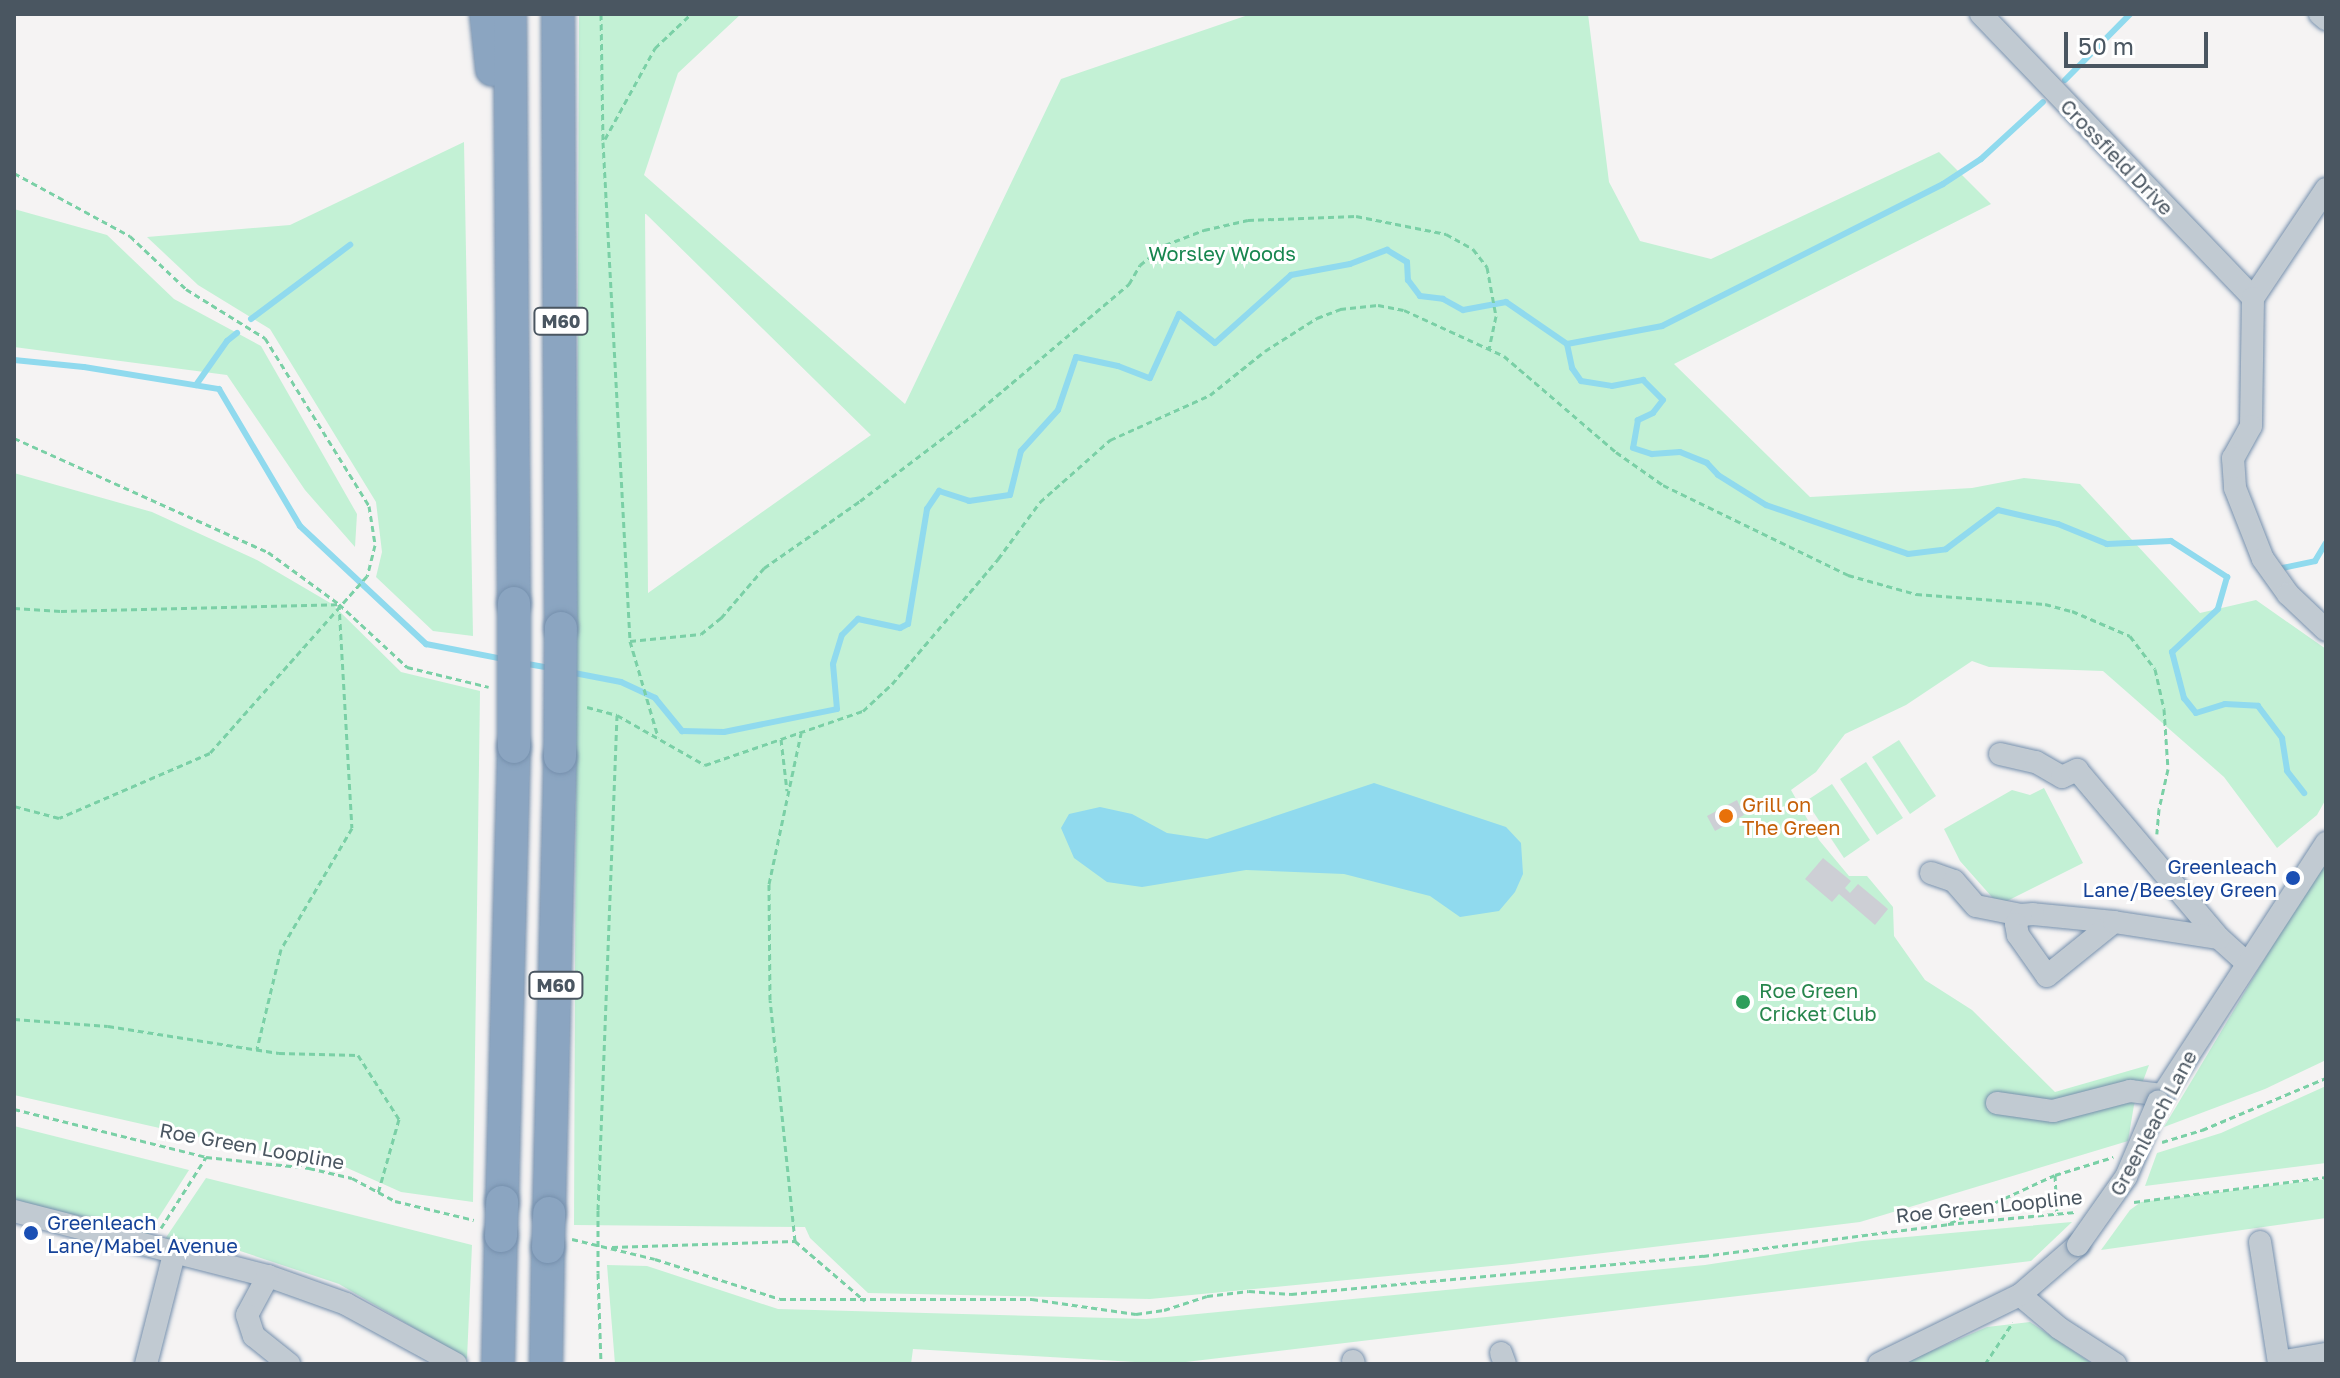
<!DOCTYPE html>
<html>
<head>
<meta charset="utf-8">
<style>
	body { margin:0 }
	#map { position:relative; width:2340px; height:1378px; overflow:hidden; background:#f5f3f3; font-family:"Golos Text",sans-serif }
	div>[style] { position:absolute }
	[style*='--x'] { left:calc(var(--x)*1px); top:calc(var(--y)*1px); width:calc(var(--w)*1px); rotate:calc(var(--a)*1deg) }
	.green>* { inset:0; background:#c3f1d5 }
	.water>* { inset:0; background:#90daee }
	.stream>* { height:6px; margin:-3px; padding:0 3px; transform-origin:3px; border-radius:3px; background:#90daee }
	.building>* { inset:0; background:#cdcfd5 }
	.path>* { height:3px; margin-top:-1.5px; transform-origin:0; background:repeating-linear-gradient(90deg,#7ad0a6 0 6px,transparent 0 10px) }
	.roads { filter:drop-shadow(0 0 2px #7690ad) drop-shadow(0 0 2px #7690ad) }
	.minor>* { height:22px; margin:-11px; padding:0 11px; transform-origin:11px; border-radius:11px; background:#c1cad2 }
	.highway>* { height:32px; margin:-16px; padding:0 16px; transform-origin:16px; border-radius:16px; background:#8ba5c1 }
	.path-bridge>* { height:3px; margin-top:-1.5px; transform-origin:0; background:repeating-linear-gradient(90deg,#7ad0a6 0 6px,transparent 0 10px) }
	.bridges { filter:drop-shadow(0 0 2px #7690ad) drop-shadow(0 0 2px #7690ad) }
	.minor-bridge>* { height:22px; margin:-11px; padding:0 11px; transform-origin:11px; border-radius:11px; background:#c1cad2 }
	.highway-bridge>* { height:32px; margin:-16px; padding:0 16px; transform-origin:16px; border-radius:16px; background:#8ba5c1 }
	.dots>* { width:22px; height:22px; translate:-50% -50%; box-sizing:border-box; border:4px solid #fff; border-radius:50% }
	span { translate:-50% -50%; white-space:nowrap; text-align:center; line-height:1.15; -webkit-text-stroke:6px #fff; paint-order:stroke }
	.shield-label span { padding:2px 6px; background:#fff; border:2px solid; border-radius:6px; -webkit-text-stroke-width:0 }
	.shield-label { font-size:18px; color:#4a5661; font-weight:700 }
	.street-label { font-size:20px; color:#4a5661 }
	.park-label { font-size:20px; color:#17864f }
	.food-label { font-size:20px; color:#c56008 }
	.left { translate:0 -50%; text-align:left }
	.transit-label { font-size:20px; color:#164399 }
	.right { translate:-100% -50%; text-align:right }
	.leisure-label { font-size:20px; color:#27864d }
	.frame { position:absolute; inset:0; border:16px solid #4a5661; pointer-events:none }
	.scale { position:absolute; left:2064px; top:32px; width:144px; height:36px; box-sizing:border-box; border:4px solid #4a5661; border-top:0; padding-left:10px; font-size:24px; line-height:28px; white-space:nowrap; color:#4a5661; -webkit-text-stroke:6px #fff; paint-order:stroke }
</style>
</head>
<body>
<div id="map">
	<div class="green">
		<i style="clip-path:polygon(evenodd,579px 14px,741px 14px,678px 73px,644px 175px,905px 404px,1061px 79px,1251px 14px,1588px 14px,1609px 182px,1640px 241px,1711px 259px,1939px 152px,1991px 204px,1674px 364px,1810px 497px,1972px 488px,2024px 478px,2080px 484px,2200px 613px,2256px 600px,2326px 649px,2326px 799px,2317px 815px,2277px 848px,2224px 777px,2103px 671px,1989px 667px,1972px 661px,1906px 705px,1845px 734px,1816px 772px,1791px 790px,1819px 840px,1849px 876px,1867px 876px,1893px 907px,1894px 936px,1925px 980px,1972px 1010px,2055px 1092px,2149px 1065px,2134px 1105px,2128px 1141px,1860px 1222px,1512px 1264px,1150px 1299px,868px 1293px,810px 1238px,805px 1227px,574px 1225px,579px 14px,646px 214px,871px 435px,648px 593px,645px 214px,646px 214px)"></i>
		<i style="clip-path:polygon(464px 142px,473px 636px,433px 631px,376px 577px,382px 552px,376px 502px,270px 329px,198px 285px,147px 237px,290px 225px)"></i>
		<i style="clip-path:polygon(14px 209px,107px 235px,174px 299px,261px 346px,357px 514px,355px 547px,305px 490px,227px 375px,14px 347px)"></i>
		<i style="clip-path:polygon(14px 473px,152px 512px,257px 560px,332px 604px,401px 672px,480px 691px,473px 1202px,401px 1192px,345px 1167px,252px 1149px,14px 1095px)"></i>
		<i style="clip-path:polygon(1899px 740px,1936px 796px,1910px 814px,1872px 757px)"></i>
		<i style="clip-path:polygon(1866px 762px,1903px 818px,1877px 835px,1840px 779px)"></i>
		<i style="clip-path:polygon(1832px 784px,1870px 840px,1844px 858px,1806px 801px)"></i>
		<i style="clip-path:polygon(2044px 788px,2083px 863px,1999px 905px,1960px 861px,1944px 829px,2012px 790px,2030px 795px)"></i>
		<i style="clip-path:polygon(2326px 856px,2326px 1060px,2265px 1089px,2164px 1127px)"></i>
		<i style="clip-path:polygon(2326px 1086px,2326px 1163px,2145px 1186px,2157px 1153px,2221px 1133px)"></i>
		<i style="clip-path:polygon(14px 1126px,189px 1170px,147px 1236px,14px 1200px)"></i>
		<i style="clip-path:polygon(206px 1178px,472px 1245px,467px 1359px,339px 1284px,225px 1246px,165px 1239px)"></i>
		<i style="clip-path:polygon(2326px 1179px,2326px 1218px,2101px 1250px,2130px 1210px,2141px 1202px)"></i>
		<i style="clip-path:polygon(2072px 1222px,2031px 1261px,1169px 1364px,913px 1349px,911px 1364px,615px 1364px,607px 1265px,647px 1266px,778px 1309px,1146px 1319px,1705px 1265px,1862px 1241px)"></i>
		<i style="clip-path:polygon(2030px 1322px,2093px 1364px,1901px 1364px,1987px 1327px)"></i>
	</div>
	<div class="water">
		<i style="clip-path:polygon(1374px 783px,1506px 827px,1521px 843px,1523px 874px,1515px 892px,1499px 911px,1460px 917px,1430px 896px,1344px 874px,1246px 870px,1142px 887px,1107px 882px,1074px 858px,1061px 828px,1069px 814px,1100px 807px,1132px 814px,1167px 833px,1207px 839px)"></i>
	</div>
	<div class="stream">
		<i style="--x:2065;--y:80;--w:93;--a:-45.4"></i>
		<i style="--x:251;--y:319;--w:124;--a:-36.8"></i>
		<i style="--x:1567;--y:344;--w:97;--a:-10.7"></i>
		<i style="--x:1662;--y:326;--w:315;--a:-26.8"></i>
		<i style="--x:1943;--y:184;--w:45;--a:-33.3"></i>
		<i style="--x:1981;--y:159;--w:84;--a:-42.6"></i>
		<i style="--x:14;--y:360;--w:70;--a:5.7"></i>
		<i style="--x:84;--y:367;--w:137;--a:9.3"></i>
		<i style="--x:219;--y:389;--w:159;--a:59.4"></i>
		<i style="--x:300;--y:526;--w:173;--a:43.1"></i>
		<i style="--x:426;--y:644;--w:78;--a:11"></i>
		<i style="--x:196;--y:385;--w:54;--a:-54.8"></i>
		<i style="--x:227;--y:341;--w:13;--a:-39"></i>
		<i style="--x:2278;--y:569;--w:38;--a:-12"></i>
		<i style="--x:2315;--y:561;--w:21;--a:-59"></i>
		<i style="--x:522;--y:663;--w:28;--a:10"></i>
		<i style="--x:569;--y:672;--w:53;--a:10.9"></i>
		<i style="--x:621;--y:682;--w:38;--a:25"></i>
		<i style="--x:655;--y:698;--w:43;--a:50.7"></i>
		<i style="--x:682;--y:731;--w:42;--a:1.4"></i>
		<i style="--x:724;--y:732;--w:115;--a:-11.5"></i>
		<i style="--x:837;--y:709;--w:45;--a:-95.1"></i>
		<i style="--x:833;--y:664;--w:30;--a:-73"></i>
		<i style="--x:842;--y:635;--w:23;--a:-45"></i>
		<i style="--x:858;--y:619;--w:43;--a:12.1"></i>
		<i style="--x:900;--y:628;--w:9;--a:-27"></i>
		<i style="--x:908;--y:624;--w:117;--a:-80.6"></i>
		<i style="--x:927;--y:509;--w:22;--a:-56"></i>
		<i style="--x:939;--y:491;--w:32;--a:18"></i>
		<i style="--x:969;--y:501;--w:41;--a:-8.3"></i>
		<i style="--x:1010;--y:495;--w:45;--a:-76"></i>
		<i style="--x:1021;--y:451;--w:55;--a:-47.9"></i>
		<i style="--x:1058;--y:410;--w:56;--a:-71.2"></i>
		<i style="--x:1076;--y:357;--w:43;--a:12.1"></i>
		<i style="--x:1118;--y:366;--w:34;--a:21"></i>
		<i style="--x:1150;--y:378;--w:70;--a:-65.6"></i>
		<i style="--x:1179;--y:314;--w:46;--a:38.9"></i>
		<i style="--x:1215;--y:343;--w:102;--a:-41.8"></i>
		<i style="--x:1291;--y:275;--w:60;--a:-10.6"></i>
		<i style="--x:1350;--y:264;--w:40;--a:-21"></i>
		<i style="--x:1387;--y:250;--w:23;--a:31"></i>
		<i style="--x:1407;--y:262;--w:18;--a:87"></i>
		<i style="--x:1408;--y:280;--w:20;--a:53"></i>
		<i style="--x:1420;--y:296;--w:23;--a:7"></i>
		<i style="--x:1443;--y:299;--w:23;--a:29"></i>
		<i style="--x:1463;--y:310;--w:44;--a:-10.5"></i>
		<i style="--x:1506;--y:302;--w:74;--a:34.5"></i>
		<i style="--x:1567;--y:344;--w:25;--a:78"></i>
		<i style="--x:1572;--y:368;--w:16;--a:55"></i>
		<i style="--x:1581;--y:381;--w:31;--a:9"></i>
		<i style="--x:1612;--y:386;--w:32;--a:-11"></i>
		<i style="--x:1643;--y:380;--w:28;--a:45"></i>
		<i style="--x:1663;--y:400;--w:16;--a:128"></i>
		<i style="--x:1653;--y:413;--w:17;--a:155"></i>
		<i style="--x:1638;--y:420;--w:28;--a:100"></i>
		<i style="--x:1633;--y:448;--w:20;--a:18"></i>
		<i style="--x:1652;--y:454;--w:28;--a:-4"></i>
		<i style="--x:1680;--y:452;--w:29;--a:22"></i>
		<i style="--x:1707;--y:463;--w:16;--a:47"></i>
		<i style="--x:1718;--y:475;--w:57;--a:32"></i>
		<i style="--x:1766;--y:505;--w:150;--a:19"></i>
		<i style="--x:1908;--y:554;--w:38;--a:-7"></i>
		<i style="--x:1946;--y:549;--w:65;--a:-36.9"></i>
		<i style="--x:1998;--y:510;--w:62;--a:13.1"></i>
		<i style="--x:2058;--y:524;--w:53;--a:22.2"></i>
		<i style="--x:2107;--y:544;--w:64;--a:-2.7"></i>
		<i style="--x:2171;--y:541;--w:67;--a:32.7"></i>
		<i style="--x:2227;--y:577;--w:33;--a:106"></i>
		<i style="--x:2218;--y:609;--w:63;--a:136.9"></i>
		<i style="--x:2172;--y:652;--w:48;--a:75.4"></i>
		<i style="--x:2184;--y:698;--w:19;--a:51"></i>
		<i style="--x:2196;--y:713;--w:30;--a:-17"></i>
		<i style="--x:2225;--y:704;--w:33;--a:3"></i>
		<i style="--x:2258;--y:706;--w:40;--a:53"></i>
		<i style="--x:2282;--y:738;--w:33;--a:81"></i>
		<i style="--x:2287;--y:771;--w:28;--a:52"></i>
	</div>
	<div class="building">
		<i style="clip-path:polygon(1737px 800px,1744px 815px,1715px 831px,1707px 816px)"></i>
		<i style="clip-path:polygon(1823px 858px,1851px 881px,1845px 888px,1850px 893px,1858px 884px,1888px 909px,1875px 925px,1839px 894px,1832px 902px,1805px 879px)"></i>
	</div>
	<div class="path">
		<i style="--x:601;--y:14;--w:128;--a:89.1"></i>
		<i style="--x:603;--y:142;--w:500;--a:86.9"></i>
		<i style="--x:630;--y:641;--w:100;--a:73.7"></i>
		<i style="--x:605;--y:139;--w:104;--a:-61.2"></i>
		<i style="--x:655;--y:48;--w:50;--a:-43.4"></i>
		<i style="--x:14;--y:173;--w:132;--a:28.5"></i>
		<i style="--x:130;--y:236;--w:77;--a:43.4"></i>
		<i style="--x:186;--y:289;--w:93;--a:31.8"></i>
		<i style="--x:265;--y:338;--w:198;--a:58.2"></i>
		<i style="--x:369;--y:506;--w:39;--a:81"></i>
		<i style="--x:375;--y:545;--w:32;--a:104"></i>
		<i style="--x:367;--y:576;--w:237;--a:131.6"></i>
		<i style="--x:210;--y:753;--w:164;--a:156.7"></i>
		<i style="--x:59;--y:818;--w:47;--a:-165.1"></i>
		<i style="--x:14;--y:438;--w:278;--a:24.2"></i>
		<i style="--x:268;--y:552;--w:88;--a:36.2"></i>
		<i style="--x:339;--y:604;--w:93;--a:42.8"></i>
		<i style="--x:407;--y:667;--w:84;--a:13.7"></i>
		<i style="--x:14;--y:608;--w:47;--a:3.7"></i>
		<i style="--x:61;--y:611;--w:278;--a:-1.4"></i>
		<i style="--x:339;--y:604;--w:224;--a:86.7"></i>
		<i style="--x:352;--y:828;--w:140;--a:120.4"></i>
		<i style="--x:281;--y:949;--w:103;--a:103.5"></i>
		<i style="--x:630;--y:641;--w:71;--a:-5.6"></i>
		<i style="--x:701;--y:634;--w:26;--a:-39"></i>
		<i style="--x:721;--y:618;--w:66;--a:-49.3"></i>
		<i style="--x:764;--y:568;--w:117;--a:-34.9"></i>
		<i style="--x:860;--y:501;--w:152;--a:-37.2"></i>
		<i style="--x:981;--y:409;--w:194;--a:-40.2"></i>
		<i style="--x:1129;--y:284;--w:22;--a:-60"></i>
		<i style="--x:1140;--y:265;--w:32;--a:-39"></i>
		<i style="--x:1165;--y:245;--w:42;--a:-21"></i>
		<i style="--x:1204;--y:230;--w:45;--a:-12.8"></i>
		<i style="--x:1248;--y:220;--w:108;--a:-2.1"></i>
		<i style="--x:1356;--y:216;--w:92;--a:11.3"></i>
		<i style="--x:1446;--y:234;--w:31;--a:29"></i>
		<i style="--x:1473;--y:249;--w:23;--a:52"></i>
		<i style="--x:1487;--y:267;--w:50;--a:79.6"></i>
		<i style="--x:1496;--y:316;--w:33;--a:102"></i>
		<i style="--x:587;--y:707;--w:31;--a:15"></i>
		<i style="--x:617;--y:715;--w:101;--a:29.6"></i>
		<i style="--x:705;--y:765;--w:167;--a:-18.9"></i>
		<i style="--x:863;--y:711;--w:40;--a:-43"></i>
		<i style="--x:892;--y:684;--w:164;--a:-49.7"></i>
		<i style="--x:998;--y:559;--w:71;--a:-53.6"></i>
		<i style="--x:1040;--y:502;--w:94;--a:-41.5"></i>
		<i style="--x:1110;--y:440;--w:110;--a:-24.2"></i>
		<i style="--x:1210;--y:395;--w:70;--a:-38.7"></i>
		<i style="--x:1265;--y:351;--w:62;--a:-32.4"></i>
		<i style="--x:1317;--y:318;--w:25;--a:-21"></i>
		<i style="--x:1340;--y:309;--w:38;--a:-6"></i>
		<i style="--x:1378;--y:305;--w:26;--a:11"></i>
		<i style="--x:1404;--y:310;--w:110;--a:24.7"></i>
		<i style="--x:1504;--y:356;--w:148;--a:40.6"></i>
		<i style="--x:1616;--y:452;--w:57;--a:35.1"></i>
		<i style="--x:1663;--y:485;--w:206;--a:25.9"></i>
		<i style="--x:1848;--y:575;--w:71;--a:15.6"></i>
		<i style="--x:1916;--y:594;--w:129;--a:4.4"></i>
		<i style="--x:2045;--y:604;--w:28;--a:15"></i>
		<i style="--x:2072;--y:611;--w:63;--a:23.3"></i>
		<i style="--x:2130;--y:636;--w:41;--a:52.9"></i>
		<i style="--x:2155;--y:669;--w:41;--a:77.3"></i>
		<i style="--x:2164;--y:709;--w:60;--a:86.2"></i>
		<i style="--x:2168;--y:769;--w:41;--a:102.7"></i>
		<i style="--x:2159;--y:809;--w:25;--a:95"></i>
		<i style="--x:781;--y:739;--w:52;--a:83.4"></i>
		<i style="--x:14;--y:1019;--w:94;--a:4.3"></i>
		<i style="--x:108;--y:1026;--w:173;--a:9"></i>
		<i style="--x:279;--y:1053;--w:79;--a:1.5"></i>
		<i style="--x:358;--y:1055;--w:76;--a:57.4"></i>
		<i style="--x:399;--y:1119;--w:77;--a:105.8"></i>
		<i style="--x:14;--y:1109;--w:198;--a:14"></i>
		<i style="--x:206;--y:1157;--w:104;--a:6.1"></i>
		<i style="--x:309;--y:1168;--w:44;--a:13.1"></i>
		<i style="--x:352;--y:1178;--w:49;--a:28.1"></i>
		<i style="--x:395;--y:1201;--w:81;--a:13.5"></i>
		<i style="--x:2162;--y:1142;--w:42;--a:-16.7"></i>
		<i style="--x:2202;--y:1130;--w:134;--a:-22.8"></i>
		<i style="--x:2055;--y:1175;--w:40;--a:87.1"></i>
		<i style="--x:2134;--y:1202;--w:194;--a:-7.4"></i>
		<i style="--x:598;--y:1210;--w:495;--a:-87.8"></i>
		<i style="--x:1950;--y:1223;--w:115;--a:-24.6"></i>
		<i style="--x:2055;--y:1175;--w:61;--a:-17.2"></i>
		<i style="--x:161;--y:1228;--w:84;--a:-57.6"></i>
		<i style="--x:572;--y:1239;--w:85;--a:13.5"></i>
		<i style="--x:655;--y:1259;--w:131;--a:17.7"></i>
		<i style="--x:780;--y:1299;--w:252;--a:0"></i>
		<i style="--x:1032;--y:1299;--w:105;--a:8.2"></i>
		<i style="--x:1136;--y:1314;--w:28;--a:-8"></i>
		<i style="--x:1164;--y:1310;--w:45;--a:-18"></i>
		<i style="--x:1207;--y:1296;--w:42;--a:-6.8"></i>
		<i style="--x:1249;--y:1291;--w:42;--a:4.1"></i>
		<i style="--x:1291;--y:1294;--w:414;--a:-5.3"></i>
		<i style="--x:1703;--y:1256;--w:247;--a:-7.4"></i>
		<i style="--x:1948;--y:1224;--w:128;--a:-5.4"></i>
		<i style="--x:795;--y:1241;--w:92;--a:40.6"></i>
		<i style="--x:612;--y:1247;--w:183;--a:-1.9"></i>
		<i style="--x:795;--y:1241;--w:242;--a:-95.9"></i>
		<i style="--x:770;--y:1000;--w:116;--a:-90.5"></i>
		<i style="--x:769;--y:884;--w:154;--a:-78"></i>
		<i style="--x:598;--y:1273;--w:91;--a:88.1"></i>
		<i style="--x:1985;--y:1364;--w:50;--a:-56.3"></i>
	</div>
	<div class="roads">
		<div class="minor">
			<i style="--x:1981;--y:14;--w:393;--a:46.2"></i>
			<i style="--x:2320;--y:14;--w:8;--a:40"></i>
			<i style="--x:2326;--y:189;--w:131;--a:123.8"></i>
			<i style="--x:2253;--y:298;--w:128;--a:90.9"></i>
			<i style="--x:2251;--y:426;--w:37;--a:119"></i>
			<i style="--x:2233;--y:458;--w:30;--a:86"></i>
			<i style="--x:2235;--y:488;--w:76;--a:68.5"></i>
			<i style="--x:2263;--y:559;--w:43;--a:54.5"></i>
			<i style="--x:2288;--y:594;--w:52;--a:43.5"></i>
			<i style="--x:2000;--y:754;--w:37;--a:13"></i>
			<i style="--x:2036;--y:762;--w:30;--a:30"></i>
			<i style="--x:2062;--y:777;--w:17;--a:-25"></i>
			<i style="--x:2077;--y:770;--w:220;--a:49.8"></i>
			<i style="--x:2219;--y:938;--w:36;--a:42"></i>
			<i style="--x:1931;--y:873;--w:24;--a:19"></i>
			<i style="--x:1954;--y:881;--w:33;--a:49"></i>
			<i style="--x:1976;--y:906;--w:46;--a:11.3"></i>
			<i style="--x:2114;--y:922;--w:81;--a:-174.4"></i>
			<i style="--x:2033;--y:914;--w:12;--a:175"></i>
			<i style="--x:2021;--y:915;--w:10;--a:119"></i>
			<i style="--x:2016;--y:924;--w:11;--a:80"></i>
			<i style="--x:2018;--y:935;--w:50;--a:54.7"></i>
			<i style="--x:2047;--y:976;--w:86;--a:-38.9"></i>
			<i style="--x:2114;--y:922;--w:106;--a:8.7"></i>
			<i style="--x:2158;--y:1102;--w:309;--a:-57"></i>
			<i style="--x:1997;--y:1103;--w:57;--a:8.1"></i>
			<i style="--x:2053;--y:1111;--w:80;--a:-14.6"></i>
			<i style="--x:2130;--y:1091;--w:32;--a:7"></i>
			<i style="--x:14;--y:1211;--w:262;--a:14.4"></i>
			<i style="--x:268;--y:1276;--w:83;--a:19.7"></i>
			<i style="--x:346;--y:1304;--w:125;--a:28.6"></i>
			<i style="--x:2260;--y:1242;--w:123;--a:81.1"></i>
			<i style="--x:268;--y:1276;--w:44;--a:118.3"></i>
			<i style="--x:247;--y:1315;--w:22;--a:72"></i>
			<i style="--x:254;--y:1336;--w:45;--a:38.7"></i>
			<i style="--x:2020;--y:1295;--w:51;--a:40.2"></i>
			<i style="--x:2059;--y:1328;--w:67;--a:32.7"></i>
			<i style="--x:1501;--y:1353;--w:12;--a:70"></i>
			<i style="--x:1353;--y:1361;--w:3;--a:72"></i>
			<i style="--x:2279;--y:1362;--w:48;--a:-9.7"></i>
			<i style="--x:146;--y:1364;--w:114;--a:-75.7"></i>
			<i style="--x:1879;--y:1364;--w:157;--a:-26.1"></i>
			<i style="--x:2020;--y:1295;--w:77;--a:-40.8"></i>
		</div>
		<div class="highway">
			<i style="--x:486;--y:14;--w:56;--a:83.9"></i>
			<i style="--x:510;--y:14;--w:589;--a:89.61"></i>
			<i style="--x:558;--y:14;--w:614;--a:89.72"></i>
			<i style="--x:502;--y:1202;--w:455;--a:-88.5"></i>
			<i style="--x:549;--y:1213;--w:456;--a:-88.6"></i>
			<i style="--x:498;--y:1364;--w:128;--a:-88.7"></i>
			<i style="--x:546;--y:1364;--w:117;--a:-89"></i>
		</div>
	</div>
	<div class="path-bridge">
		<i style="--x:598;--y:1210;--w:63;--a:90"></i>
	</div>
	<div class="bridges">
		<div class="minor-bridge">
			<i style="--x:2078;--y:1245;--w:83;--a:-54.8"></i>
			<i style="--x:2126;--y:1177;--w:82;--a:-66.9"></i>
		</div>
		<div class="highway-bridge">
			<i style="--x:514;--y:603;--w:144;--a:90"></i>
			<i style="--x:560;--y:757;--w:129;--a:-89.6"></i>
			<i style="--x:501;--y:1236;--w:34;--a:-88"></i>
			<i style="--x:548;--y:1247;--w:34;--a:-88"></i>
		</div>
	</div>
	<div class="dots">
		<i style="left:1726px;top:816px;background:#e8710a"></i>
		<i style="left:2293px;top:878px;background:#1a4fb4"></i>
		<i style="left:1743px;top:1002px;background:#2e9e5b"></i>
		<i style="left:31px;top:1233px;background:#1a4fb4"></i>
	</div>
	<div class="shield-label">
		<span style="left:561px;top:321px">M60</span>
		<span style="left:556px;top:985px">M60</span>
	</div>
	<div class="street-label">
		<span style="left:2117px;top:157px;rotate:46deg">Crossfield Drive</span>
		<span style="left:2153px;top:1123px;rotate:-62deg">Greenleach Lane</span>
		<span style="left:252px;top:1146px;rotate:10deg">Roe Green Loopline</span>
		<span style="left:1989px;top:1206px;rotate:-6deg">Roe Green Loopline</span>
	</div>
	<div class="park-label">
		<span style="left:1222px;top:253px">Worsley Woods</span>
	</div>
	<div class="food-label">
		<span class="left" style="left:1742px;top:816px">Grill on<br>The Green</span>
	</div>
	<div class="transit-label">
		<span class="right" style="left:2277px;top:878px">Greenleach<br>Lane/Beesley Green</span>
		<span class="left" style="left:47px;top:1234px">Greenleach<br>Lane/Mabel Avenue</span>
	</div>
	<div class="leisure-label">
		<span class="left" style="left:1759px;top:1002px">Roe Green<br>Cricket Club</span>
	</div>
	<div class="frame"></div>
	<div class="scale">50 m</div>
</div>
</body>
</html>
